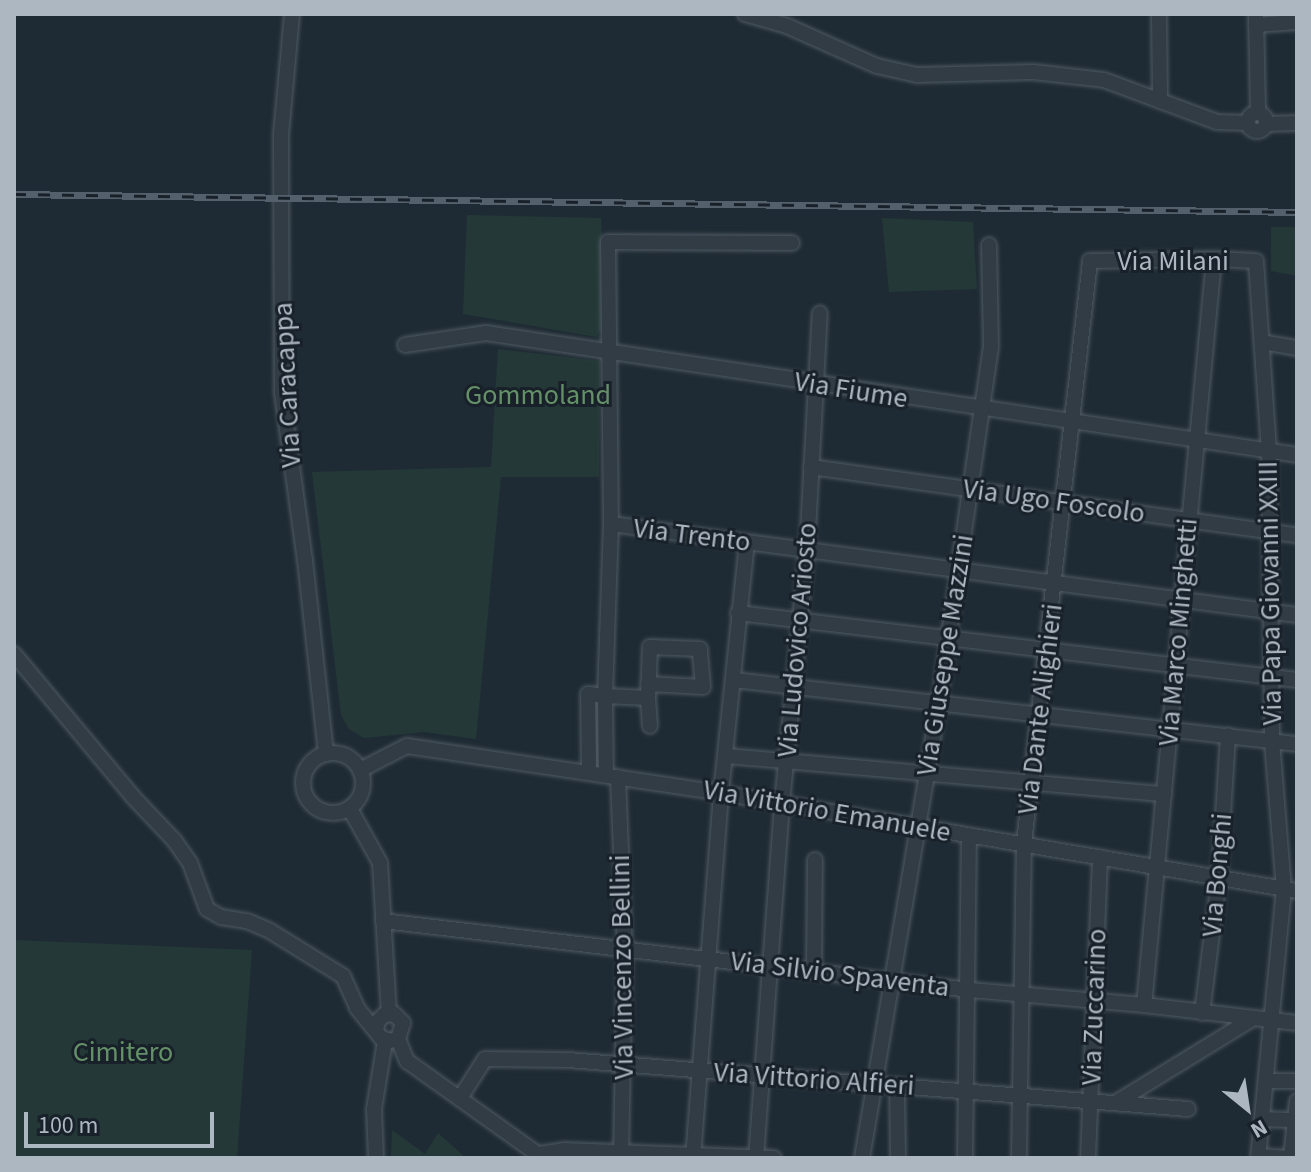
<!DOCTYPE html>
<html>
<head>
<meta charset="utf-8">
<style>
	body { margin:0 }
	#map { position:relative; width:1311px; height:1172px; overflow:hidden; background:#1f2b34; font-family:"Source Sans 3",sans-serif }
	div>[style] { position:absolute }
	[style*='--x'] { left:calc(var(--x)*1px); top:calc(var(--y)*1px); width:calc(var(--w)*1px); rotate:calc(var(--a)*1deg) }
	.green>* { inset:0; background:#243937 }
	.roads { filter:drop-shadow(0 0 2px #505a63) drop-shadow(0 0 2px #505a63) }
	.minor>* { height:14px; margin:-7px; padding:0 7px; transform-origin:7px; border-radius:7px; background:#323c45 }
	.minor>.ring { margin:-7px; padding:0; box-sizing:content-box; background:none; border:14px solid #323c45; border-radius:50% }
	.rail>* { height:7px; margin-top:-3.5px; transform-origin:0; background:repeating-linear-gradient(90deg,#182129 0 12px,#54616c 0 24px); box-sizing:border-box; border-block:2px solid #54616c }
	span { translate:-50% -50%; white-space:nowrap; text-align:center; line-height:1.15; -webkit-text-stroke:6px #182129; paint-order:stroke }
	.street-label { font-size:28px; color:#acb7c2 }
	.park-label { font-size:28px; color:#659168 }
	.frame { position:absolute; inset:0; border:16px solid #acb7c2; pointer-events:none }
	.north { position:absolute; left:1207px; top:1068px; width:80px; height:80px; -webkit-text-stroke:6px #182129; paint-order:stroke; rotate:150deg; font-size:22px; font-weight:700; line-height:32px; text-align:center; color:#acb7c2 }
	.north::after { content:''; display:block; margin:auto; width:28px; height:36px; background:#acb7c2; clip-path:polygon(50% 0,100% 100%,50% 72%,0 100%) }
	.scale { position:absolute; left:24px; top:1112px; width:190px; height:36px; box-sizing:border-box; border:4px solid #acb7c2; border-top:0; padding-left:10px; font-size:24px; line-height:28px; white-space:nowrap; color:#acb7c2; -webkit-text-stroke:6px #182129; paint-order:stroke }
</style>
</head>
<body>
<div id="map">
	<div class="green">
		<i style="clip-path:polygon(467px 215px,601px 218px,608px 330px,599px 331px,597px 337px,463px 314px)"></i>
		<i style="clip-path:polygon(882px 218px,973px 222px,977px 289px,889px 292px)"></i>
		<i style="clip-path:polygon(1271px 227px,1297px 227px,1297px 276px,1271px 271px)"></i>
		<i style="clip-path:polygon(498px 349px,600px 361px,599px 477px,501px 477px,476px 739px,424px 732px,364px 738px,349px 729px,341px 715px,312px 472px,491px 467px)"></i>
		<i style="clip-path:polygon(14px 940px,252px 950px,237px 1158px,14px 1158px)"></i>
		<i style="clip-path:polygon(392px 1130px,425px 1154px,438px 1133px,466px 1158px,391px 1158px)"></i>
	</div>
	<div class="roads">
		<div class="minor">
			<i style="--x:292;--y:14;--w:121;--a:95.2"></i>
			<i style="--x:281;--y:134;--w:259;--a:89.8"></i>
			<i style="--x:282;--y:393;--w:169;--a:82.2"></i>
			<i style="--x:305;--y:560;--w:195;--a:83.8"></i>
			<i style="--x:745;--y:14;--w:44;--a:15.9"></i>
			<i style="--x:787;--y:26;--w:98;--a:24"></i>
			<i style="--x:877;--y:66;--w:41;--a:12.7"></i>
			<i style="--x:917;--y:75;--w:116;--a:-1.5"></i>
			<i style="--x:1033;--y:72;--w:71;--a:6.4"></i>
			<i style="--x:1104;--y:80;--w:121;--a:20.4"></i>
			<i style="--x:1217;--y:122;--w:31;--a:2"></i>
			<i style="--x:1159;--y:14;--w:87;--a:89.3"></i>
			<i style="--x:1256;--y:14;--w:99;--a:88.8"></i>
			<i style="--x:1256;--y:25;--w:41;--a:-4.2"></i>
			<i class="ring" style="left:1248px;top:113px;width:4px;height:4px"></i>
			<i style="--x:1266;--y:124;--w:31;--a:-2"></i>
			<i style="--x:1262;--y:342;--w:36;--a:10"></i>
			<i style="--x:405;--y:345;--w:82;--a:-8.4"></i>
			<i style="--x:486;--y:333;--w:820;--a:8.55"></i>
			<i style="--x:811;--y:467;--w:491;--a:8"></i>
			<i style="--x:611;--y:524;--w:692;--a:7.56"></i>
			<i style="--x:738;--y:613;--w:563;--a:6.83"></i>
			<i style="--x:14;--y:654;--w:186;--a:50.2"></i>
			<i style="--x:133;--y:797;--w:59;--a:46.4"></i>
			<i style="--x:174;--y:840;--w:28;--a:55"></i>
			<i style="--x:190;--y:863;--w:49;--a:69.7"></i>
			<i style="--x:207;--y:909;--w:16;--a:30"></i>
			<i style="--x:221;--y:917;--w:26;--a:9"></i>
			<i style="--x:247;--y:921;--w:25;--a:23"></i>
			<i style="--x:270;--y:931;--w:86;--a:31.7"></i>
			<i style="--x:343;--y:976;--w:35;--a:66"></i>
			<i style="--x:357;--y:1008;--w:38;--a:51"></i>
			<i style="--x:381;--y:1038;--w:9;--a:18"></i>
			<i style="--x:390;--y:1041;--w:8;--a:-14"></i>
			<i style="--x:398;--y:1039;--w:17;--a:-73"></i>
			<i style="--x:403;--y:1023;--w:13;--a:-135"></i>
			<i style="--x:394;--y:1014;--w:10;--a:174"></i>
			<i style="--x:384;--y:1015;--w:8;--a:135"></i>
			<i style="--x:378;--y:1021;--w:9;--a:103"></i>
			<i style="--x:734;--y:680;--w:567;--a:6.49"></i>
			<i style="--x:648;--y:684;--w:55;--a:3.1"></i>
			<i style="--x:703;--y:687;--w:38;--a:-95"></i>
			<i style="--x:700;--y:649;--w:50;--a:-177.7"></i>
			<i style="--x:650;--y:647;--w:51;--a:92.2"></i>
			<i style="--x:648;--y:698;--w:28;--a:86"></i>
			<i style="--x:648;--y:698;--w:43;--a:-177.3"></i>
			<i style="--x:605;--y:696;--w:172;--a:-88"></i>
			<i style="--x:611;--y:524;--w:282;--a:-90.6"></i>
			<i style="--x:608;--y:242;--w:184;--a:0.3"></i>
			<i class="ring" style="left:303px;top:753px;width:46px;height:46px"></i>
			<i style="--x:727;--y:756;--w:439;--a:5"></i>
			<i style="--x:360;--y:770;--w:53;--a:-27.1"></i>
			<i style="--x:407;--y:746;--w:317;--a:8.5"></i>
			<i style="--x:721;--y:793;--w:584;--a:9.66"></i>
			<i style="--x:589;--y:772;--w:78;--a:-90.7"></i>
			<i style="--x:588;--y:694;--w:17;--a:7"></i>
			<i style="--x:605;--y:696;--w:79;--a:89.3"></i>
			<i style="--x:618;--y:777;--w:172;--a:87.7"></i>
			<i style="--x:625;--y:949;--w:209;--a:91.1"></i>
			<i style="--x:350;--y:809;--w:62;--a:60.9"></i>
			<i style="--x:380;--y:863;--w:150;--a:86.6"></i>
			<i style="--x:383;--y:921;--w:591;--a:6.7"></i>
			<i style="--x:970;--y:990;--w:175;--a:4.9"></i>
			<i style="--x:1144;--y:1005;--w:154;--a:6.7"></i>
			<i style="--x:814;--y:970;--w:110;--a:-89.5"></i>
			<i style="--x:1144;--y:1005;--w:749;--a:-84.64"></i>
			<i style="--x:1202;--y:1013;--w:135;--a:-82.8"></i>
			<i style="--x:1219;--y:879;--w:144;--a:-86.4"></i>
			<i style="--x:398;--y:1039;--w:24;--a:68"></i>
			<i style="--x:407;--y:1061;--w:167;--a:35.5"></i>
			<i style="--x:1266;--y:1081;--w:31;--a:0"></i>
			<i style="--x:897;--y:1085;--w:73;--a:89.2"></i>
			<i style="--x:460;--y:1098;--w:46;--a:-57.3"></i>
			<i style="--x:485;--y:1059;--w:83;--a:0.7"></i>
			<i style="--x:568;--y:1060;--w:622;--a:4.52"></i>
			<i style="--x:1117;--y:1102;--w:158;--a:-31.6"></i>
			<i style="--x:1262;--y:1119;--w:33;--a:2"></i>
			<i style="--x:539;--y:1154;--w:25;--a:-9"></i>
			<i style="--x:564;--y:1150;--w:210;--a:2.2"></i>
			<i style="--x:1259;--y:1156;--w:26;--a:4"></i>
			<i style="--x:376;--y:1158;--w:49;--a:-92.3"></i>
			<i style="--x:374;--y:1109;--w:69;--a:-80.8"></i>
			<i style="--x:693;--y:1158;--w:366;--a:-85.6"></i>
			<i style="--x:721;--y:793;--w:252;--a:-84.1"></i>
			<i style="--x:756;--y:1158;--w:356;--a:-85.8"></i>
			<i style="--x:782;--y:803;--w:254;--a:-84.4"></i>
			<i style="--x:807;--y:550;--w:237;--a:-86.9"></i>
			<i style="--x:862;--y:1158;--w:461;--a:-80.4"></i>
			<i style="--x:939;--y:703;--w:360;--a:-81.7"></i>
			<i style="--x:991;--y:347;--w:102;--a:-91.1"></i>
			<i style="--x:965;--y:1158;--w:322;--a:-89.3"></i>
			<i style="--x:1019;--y:1158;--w:315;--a:-89.1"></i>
			<i style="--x:1024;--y:843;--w:586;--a:-83.53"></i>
			<i style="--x:1090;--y:261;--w:124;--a:-0.9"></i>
			<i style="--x:1214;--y:259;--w:42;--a:2.7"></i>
			<i style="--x:1256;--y:261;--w:189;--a:86.1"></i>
			<i style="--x:1269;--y:450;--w:291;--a:89.4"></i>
			<i style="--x:1272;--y:741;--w:148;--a:85.4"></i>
			<i style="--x:1284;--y:889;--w:270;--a:95.5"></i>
			<i style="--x:1088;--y:1158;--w:301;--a:-87.7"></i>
			<i style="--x:1291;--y:1158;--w:57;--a:-84"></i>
		</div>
	</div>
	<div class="rail">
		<i style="--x:14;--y:194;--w:1283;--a:0.8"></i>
	</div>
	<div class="street-label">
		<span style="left:1173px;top:261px">Via Milani</span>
		<span style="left:287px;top:385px;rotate:-93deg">Via Caracappa</span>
		<span style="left:851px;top:390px;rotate:9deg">Via Fiume</span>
		<span style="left:1054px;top:501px;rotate:8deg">Via Ugo Foscolo</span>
		<span style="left:692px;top:535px;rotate:7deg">Via Trento</span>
		<span style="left:1270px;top:593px;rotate:-91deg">Via Papa Giovanni XXIII</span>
		<span style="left:1178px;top:632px;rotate:-85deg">Via Marco Minghetti</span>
		<span style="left:797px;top:640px;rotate:-85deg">Via Ludovico Ariosto</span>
		<span style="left:945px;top:655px;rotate:-81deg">Via Giuseppe Mazzini</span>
		<span style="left:1040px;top:709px;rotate:-83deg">Via Dante Alighieri</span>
		<span style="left:827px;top:811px;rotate:10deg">Via Vittorio Emanuele</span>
		<span style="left:1217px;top:875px;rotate:-85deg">Via Bonghi</span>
		<span style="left:622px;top:967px;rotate:-91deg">Via Vincenzo Bellini</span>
		<span style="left:840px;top:974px;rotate:7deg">Via Silvio Spaventa</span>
		<span style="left:1094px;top:1007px;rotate:-88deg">Via Zuccarino</span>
		<span style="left:814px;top:1079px;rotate:4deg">Via Vittorio Alfieri</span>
	</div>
	<div class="park-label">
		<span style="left:538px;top:395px">Gommoland</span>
		<span style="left:123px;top:1052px">Cimitero</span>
	</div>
	<div class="frame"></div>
	<div class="north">N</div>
	<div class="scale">100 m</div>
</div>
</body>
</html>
